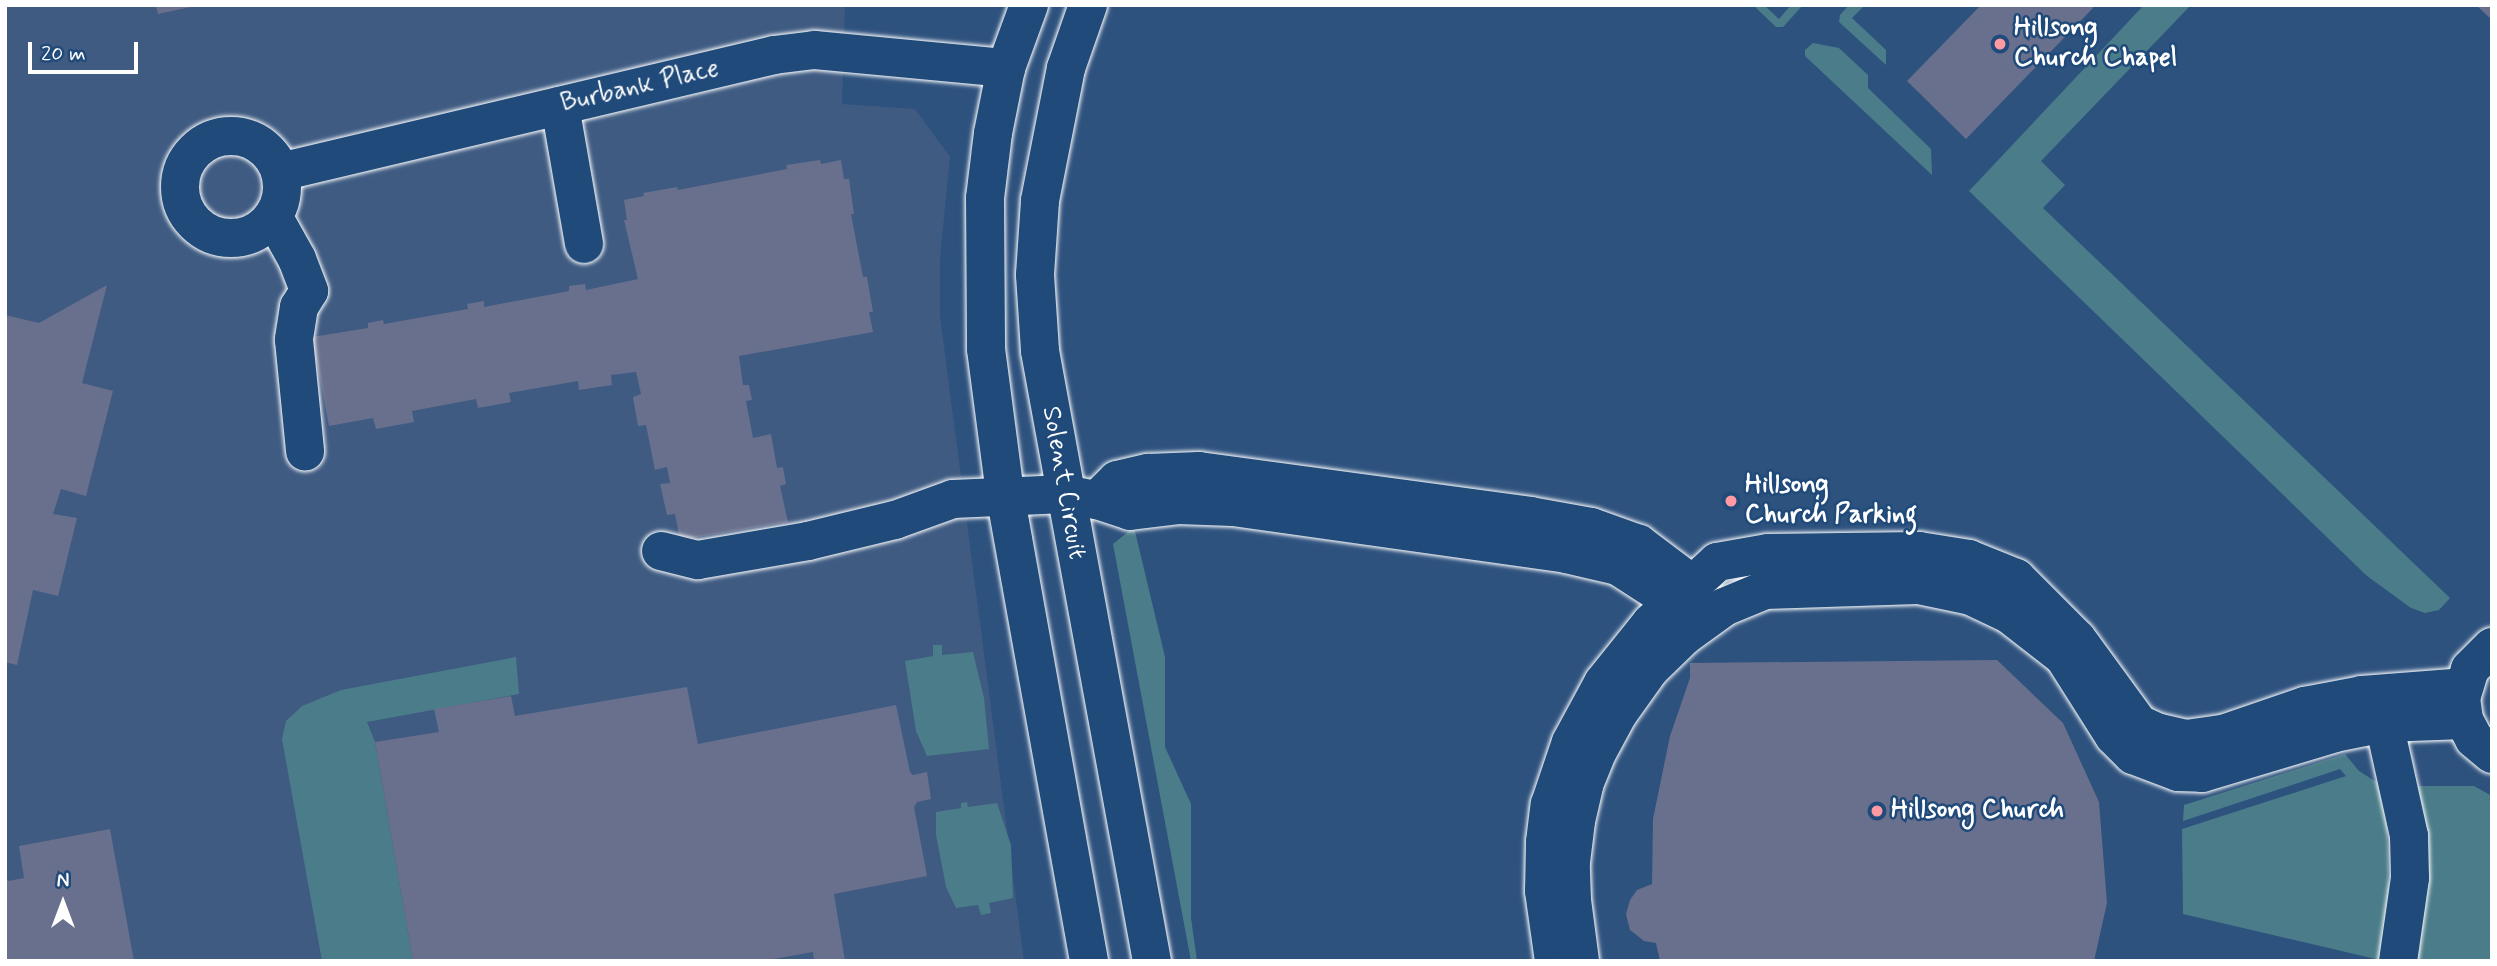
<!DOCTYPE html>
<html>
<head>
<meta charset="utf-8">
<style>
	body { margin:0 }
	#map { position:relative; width:2497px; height:966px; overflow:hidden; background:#2e527e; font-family:Mynerve,sans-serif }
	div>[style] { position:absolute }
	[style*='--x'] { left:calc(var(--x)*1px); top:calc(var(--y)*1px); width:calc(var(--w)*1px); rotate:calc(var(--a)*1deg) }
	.built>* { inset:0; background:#3f5b82 }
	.green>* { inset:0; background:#4a7c89 }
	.building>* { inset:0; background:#68708d }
	.roads { filter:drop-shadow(0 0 2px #fff) drop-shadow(0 0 2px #fff) }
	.minor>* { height:38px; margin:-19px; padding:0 19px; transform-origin:19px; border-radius:19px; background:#1f4a7a }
	.minor>.ring { margin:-19px; padding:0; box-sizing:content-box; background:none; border:38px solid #1f4a7a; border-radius:50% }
	.dots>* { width:19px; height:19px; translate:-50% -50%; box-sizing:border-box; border:4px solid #1f4a7a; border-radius:50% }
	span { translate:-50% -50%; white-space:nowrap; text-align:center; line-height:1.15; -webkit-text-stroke:5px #1f4a7a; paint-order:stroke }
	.poi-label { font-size:26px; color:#fff; font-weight:700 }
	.left { translate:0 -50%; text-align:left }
	.street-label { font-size:26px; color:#fff }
	.frame { position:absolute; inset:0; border:7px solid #fff; pointer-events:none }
	.north { position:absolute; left:28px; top:868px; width:70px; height:70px; -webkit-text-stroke:5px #1f4a7a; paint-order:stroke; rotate:0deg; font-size:19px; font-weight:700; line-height:28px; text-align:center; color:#fff }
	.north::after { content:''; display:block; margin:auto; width:24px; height:32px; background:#fff; clip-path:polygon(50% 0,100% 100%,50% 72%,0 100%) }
	.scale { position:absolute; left:28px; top:42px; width:110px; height:32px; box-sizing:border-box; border:4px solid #fff; border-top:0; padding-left:9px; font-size:21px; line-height:24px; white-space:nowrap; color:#fff; -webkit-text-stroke:5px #1f4a7a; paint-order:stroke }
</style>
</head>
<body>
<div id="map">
	<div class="built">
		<i style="clip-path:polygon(5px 5px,845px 5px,842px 104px,915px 109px,950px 157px,940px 258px,940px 316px,1024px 961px,5px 961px)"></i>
	</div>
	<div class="green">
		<i style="clip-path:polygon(1753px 5px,1764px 5px,1779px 19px,1791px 5px,1803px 5px,1783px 27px,1776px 27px)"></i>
		<i style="clip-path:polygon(1849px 5px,1865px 5px,1852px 18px,1886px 50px,1886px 65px,1839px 22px,1840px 15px)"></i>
		<i style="clip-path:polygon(2144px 5px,2191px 5px,2041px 161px,2065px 185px,2043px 208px,2450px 598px,2439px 610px,2425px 613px,2411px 608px,2367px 576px,1969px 191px)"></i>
		<i style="clip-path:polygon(1813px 43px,1839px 48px,1868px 75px,1868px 88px,1931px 149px,1932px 175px,1805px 56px,1805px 50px)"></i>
		<i style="clip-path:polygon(1134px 527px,1165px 657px,1165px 747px,1191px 804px,1191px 918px,1197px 961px,1191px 961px,1113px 544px)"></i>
		<i style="clip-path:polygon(933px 645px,942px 645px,942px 655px,973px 652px,984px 698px,989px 749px,927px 756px,916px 731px,905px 661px,933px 656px)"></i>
		<i style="clip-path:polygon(516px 657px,519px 694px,367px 722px,375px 742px,413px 961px,322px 961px,282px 739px,286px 721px,302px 706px,341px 690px)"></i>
		<i style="clip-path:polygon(2345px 754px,2359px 771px,2378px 783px,2383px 802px,2387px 829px,2389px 902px,2380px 960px,2183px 914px,2182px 829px,2346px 776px,2340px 769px,2183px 821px,2184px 805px)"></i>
		<i style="clip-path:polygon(2416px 786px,2474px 786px,2492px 796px,2492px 961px,2415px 961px)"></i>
		<i style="clip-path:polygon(967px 802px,968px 807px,997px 803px,1011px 845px,1013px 898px,989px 903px,991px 913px,981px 915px,978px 905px,956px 908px,946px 887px,936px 835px,936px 812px,961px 808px,961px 803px)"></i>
	</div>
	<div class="building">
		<i style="clip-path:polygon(156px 5px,195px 5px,195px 6px,158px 14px)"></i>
		<i style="clip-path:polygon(1981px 5px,2091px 5px,2093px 8px,1966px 139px,1907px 81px)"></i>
		<i style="clip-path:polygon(2476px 5px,2492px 5px,2492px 20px)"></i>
		<i style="clip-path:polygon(820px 160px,821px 164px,841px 160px,844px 179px,849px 179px,854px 214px,851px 214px,863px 277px,867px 277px,873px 312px,869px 312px,873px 332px,739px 356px,743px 385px,749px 385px,752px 400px,746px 401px,753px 438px,771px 434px,777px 468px,783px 467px,786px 484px,780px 486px,788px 522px,680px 540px,675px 514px,667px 515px,660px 484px,670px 483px,667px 467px,655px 470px,646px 425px,638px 426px,633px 397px,641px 394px,636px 372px,611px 375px,612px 385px,579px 390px,578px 381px,509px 393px,511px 402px,478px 408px,476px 399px,412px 411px,414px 422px,376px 429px,373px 418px,329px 426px,312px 337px,368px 328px,368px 323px,383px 320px,384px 324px,468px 309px,467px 304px,484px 301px,484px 307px,569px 291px,569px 286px,585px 284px,586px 290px,638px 279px,624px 220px,627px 220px,624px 200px,644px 196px,643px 193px,677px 187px,678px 190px,787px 169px,786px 165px)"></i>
		<i style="clip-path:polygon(107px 285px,82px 383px,113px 391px,86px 496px,61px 489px,53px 514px,77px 518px,58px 596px,33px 590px,17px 665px,5px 662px,5px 315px,39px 323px)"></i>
		<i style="clip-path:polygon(1997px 660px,2063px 723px,2099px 802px,2107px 903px,2094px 961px,1660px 961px,1656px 943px,1644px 941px,1630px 930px,1626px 914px,1630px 900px,1637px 890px,1652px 884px,1653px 819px,1670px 736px,1690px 678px,1690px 663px)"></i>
		<i style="clip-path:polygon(687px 687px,698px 744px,896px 705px,910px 772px,913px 775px,927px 772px,931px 799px,917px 802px,914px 807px,927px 876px,834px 894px,845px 961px,814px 961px,813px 952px,762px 961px,413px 961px,375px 742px,439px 732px,434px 709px,511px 696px,515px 716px)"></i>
		<i style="clip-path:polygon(110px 829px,134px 961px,5px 961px,5px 874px,8px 881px,24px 878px,19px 846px)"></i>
	</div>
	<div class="roads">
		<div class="minor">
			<i style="--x:1029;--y:5;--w:67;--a:110.1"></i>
			<i style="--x:1006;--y:68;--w:66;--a:101.3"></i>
			<i style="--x:993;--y:133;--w:65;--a:97"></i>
			<i style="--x:985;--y:198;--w:151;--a:89.6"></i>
			<i style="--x:986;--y:349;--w:146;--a:82.5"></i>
			<i style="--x:1005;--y:494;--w:474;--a:79.8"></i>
			<i style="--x:1088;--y:5;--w:67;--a:109.2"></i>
			<i style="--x:1066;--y:68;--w:136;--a:101.1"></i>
			<i style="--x:1040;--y:201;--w:74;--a:93.9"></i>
			<i style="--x:1035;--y:275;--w:76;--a:86.2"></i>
			<i style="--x:1040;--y:351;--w:620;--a:79.6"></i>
			<i style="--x:560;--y:106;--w:140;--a:80.1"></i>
			<i class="ring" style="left:180px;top:136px;width:64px;height:64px"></i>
			<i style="--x:280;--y:172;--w:508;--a:-13.32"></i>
			<i style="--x:774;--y:55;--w:41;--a:-7"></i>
			<i style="--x:815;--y:50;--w:192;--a:5.4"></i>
			<i style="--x:273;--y:216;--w:49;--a:60.8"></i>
			<i style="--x:297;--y:259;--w:34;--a:69"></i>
			<i style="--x:309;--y:291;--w:19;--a:122"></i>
			<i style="--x:299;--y:307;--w:33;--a:99"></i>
			<i style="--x:294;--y:340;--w:112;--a:84.3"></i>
			<i style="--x:1097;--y:500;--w:28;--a:-45"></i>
			<i style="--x:1117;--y:480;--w:32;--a:-13"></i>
			<i style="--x:1148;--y:473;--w:51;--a:-2.2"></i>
			<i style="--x:1199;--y:471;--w:334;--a:7.7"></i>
			<i style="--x:1530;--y:516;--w:62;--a:10.2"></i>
			<i style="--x:1591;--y:527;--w:51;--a:19.5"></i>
			<i style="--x:1639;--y:544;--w:66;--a:37"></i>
			<i style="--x:661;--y:551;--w:38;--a:14"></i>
			<i style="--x:698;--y:560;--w:112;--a:-9.8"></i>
			<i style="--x:808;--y:541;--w:89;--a:-13.6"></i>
			<i style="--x:895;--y:520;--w:62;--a:-19.9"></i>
			<i style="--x:953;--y:499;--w:112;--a:-2.6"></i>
			<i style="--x:1065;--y:494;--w:33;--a:11"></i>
			<i style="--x:1097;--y:500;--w:35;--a:18"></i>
			<i style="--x:1130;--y:511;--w:48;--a:-7.1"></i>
			<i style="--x:1178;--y:505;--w:55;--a:2.1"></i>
			<i style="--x:1233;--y:507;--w:336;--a:8"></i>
			<i style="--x:1566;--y:554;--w:53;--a:13"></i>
			<i style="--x:1618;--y:566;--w:48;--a:33"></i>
			<i style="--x:1658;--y:592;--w:18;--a:43"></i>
			<i style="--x:2492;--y:647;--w:31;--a:135"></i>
			<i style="--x:2470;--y:669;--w:30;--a:107"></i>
			<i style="--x:2461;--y:698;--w:22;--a:82"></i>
			<i style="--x:2464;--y:720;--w:21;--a:62"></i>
			<i style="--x:2474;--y:739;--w:23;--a:40"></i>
			<i style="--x:2384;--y:723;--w:116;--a:77.5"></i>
			<i style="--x:2409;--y:836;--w:42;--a:88.6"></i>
			<i style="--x:2410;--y:878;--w:84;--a:98.2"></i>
			<i style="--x:1554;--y:961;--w:71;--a:-98.1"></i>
			<i style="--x:1544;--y:891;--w:49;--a:-88.8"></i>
			<i style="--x:1545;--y:842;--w:38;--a:-83"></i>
			<i style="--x:1550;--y:804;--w:65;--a:-71.3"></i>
			<i style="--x:1571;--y:742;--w:67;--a:-61.5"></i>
			<i style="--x:1603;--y:683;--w:77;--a:-51.3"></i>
			<i style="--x:1651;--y:623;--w:90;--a:-42.7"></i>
			<i style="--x:1717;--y:562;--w:52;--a:-10"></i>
			<i style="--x:1768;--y:553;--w:151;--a:-0.8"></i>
			<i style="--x:1919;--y:551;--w:51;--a:9.1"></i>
			<i style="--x:1969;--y:559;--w:51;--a:22"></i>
			<i style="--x:2016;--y:578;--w:86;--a:45"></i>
			<i style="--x:2077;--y:639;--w:105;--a:53.9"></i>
			<i style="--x:2139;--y:724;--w:19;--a:25"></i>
			<i style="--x:2156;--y:732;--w:31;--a:13"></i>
			<i style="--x:2186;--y:739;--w:37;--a:-8"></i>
			<i style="--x:2223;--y:734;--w:87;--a:-18.9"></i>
			<i style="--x:2305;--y:706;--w:58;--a:-10.9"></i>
			<i style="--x:2362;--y:695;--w:101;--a:-4.5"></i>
			<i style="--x:1580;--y:961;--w:62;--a:-97.5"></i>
			<i style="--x:1572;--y:900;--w:38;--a:-92"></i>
			<i style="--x:1571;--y:862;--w:41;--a:-83"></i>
			<i style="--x:1576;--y:821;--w:37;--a:-77"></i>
			<i style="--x:1584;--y:785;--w:37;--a:-68"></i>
			<i style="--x:1598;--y:751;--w:42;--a:-61.6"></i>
			<i style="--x:1618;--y:714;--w:55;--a:-54.6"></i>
			<i style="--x:1650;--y:669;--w:47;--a:-44.1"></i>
			<i style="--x:1684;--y:636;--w:49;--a:-35.9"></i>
			<i style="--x:1724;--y:607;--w:44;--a:-22.5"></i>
			<i style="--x:1765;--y:590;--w:153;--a:-1.9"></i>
			<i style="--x:1918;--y:585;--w:54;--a:11.7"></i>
			<i style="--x:1971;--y:596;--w:42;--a:25.3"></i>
			<i style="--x:2009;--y:614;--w:70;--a:38"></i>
			<i style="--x:2064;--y:657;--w:93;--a:57.7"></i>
			<i style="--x:2114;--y:736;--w:27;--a:45"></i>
			<i style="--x:2133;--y:755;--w:48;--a:20.7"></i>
			<i style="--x:2178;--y:772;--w:24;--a:2"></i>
			<i style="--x:2202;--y:773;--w:139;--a:-16.7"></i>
			<i style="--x:2335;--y:733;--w:50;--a:-11.5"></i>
			<i style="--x:2384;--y:723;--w:80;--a:-2.1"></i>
		</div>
	</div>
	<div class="dots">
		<i style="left:2000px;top:44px;background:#ff9aa2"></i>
		<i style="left:1731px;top:501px;background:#ff9aa2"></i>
		<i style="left:1877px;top:811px;background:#ff9aa2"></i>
	</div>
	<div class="poi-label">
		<span class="left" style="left:2014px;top:44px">Hillsong<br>Church Chapel</span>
		<span class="left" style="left:1745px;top:501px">Hillsong<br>Church Parking</span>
		<span class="left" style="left:1891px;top:811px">Hillsong Church</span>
	</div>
	<div class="street-label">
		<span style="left:640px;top:87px;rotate:-13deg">Burbank Place</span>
		<span style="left:1063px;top:483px;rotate:80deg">Solent Circuit</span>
	</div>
	<div class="frame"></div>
	<div class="north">N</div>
	<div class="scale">20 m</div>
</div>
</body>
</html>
